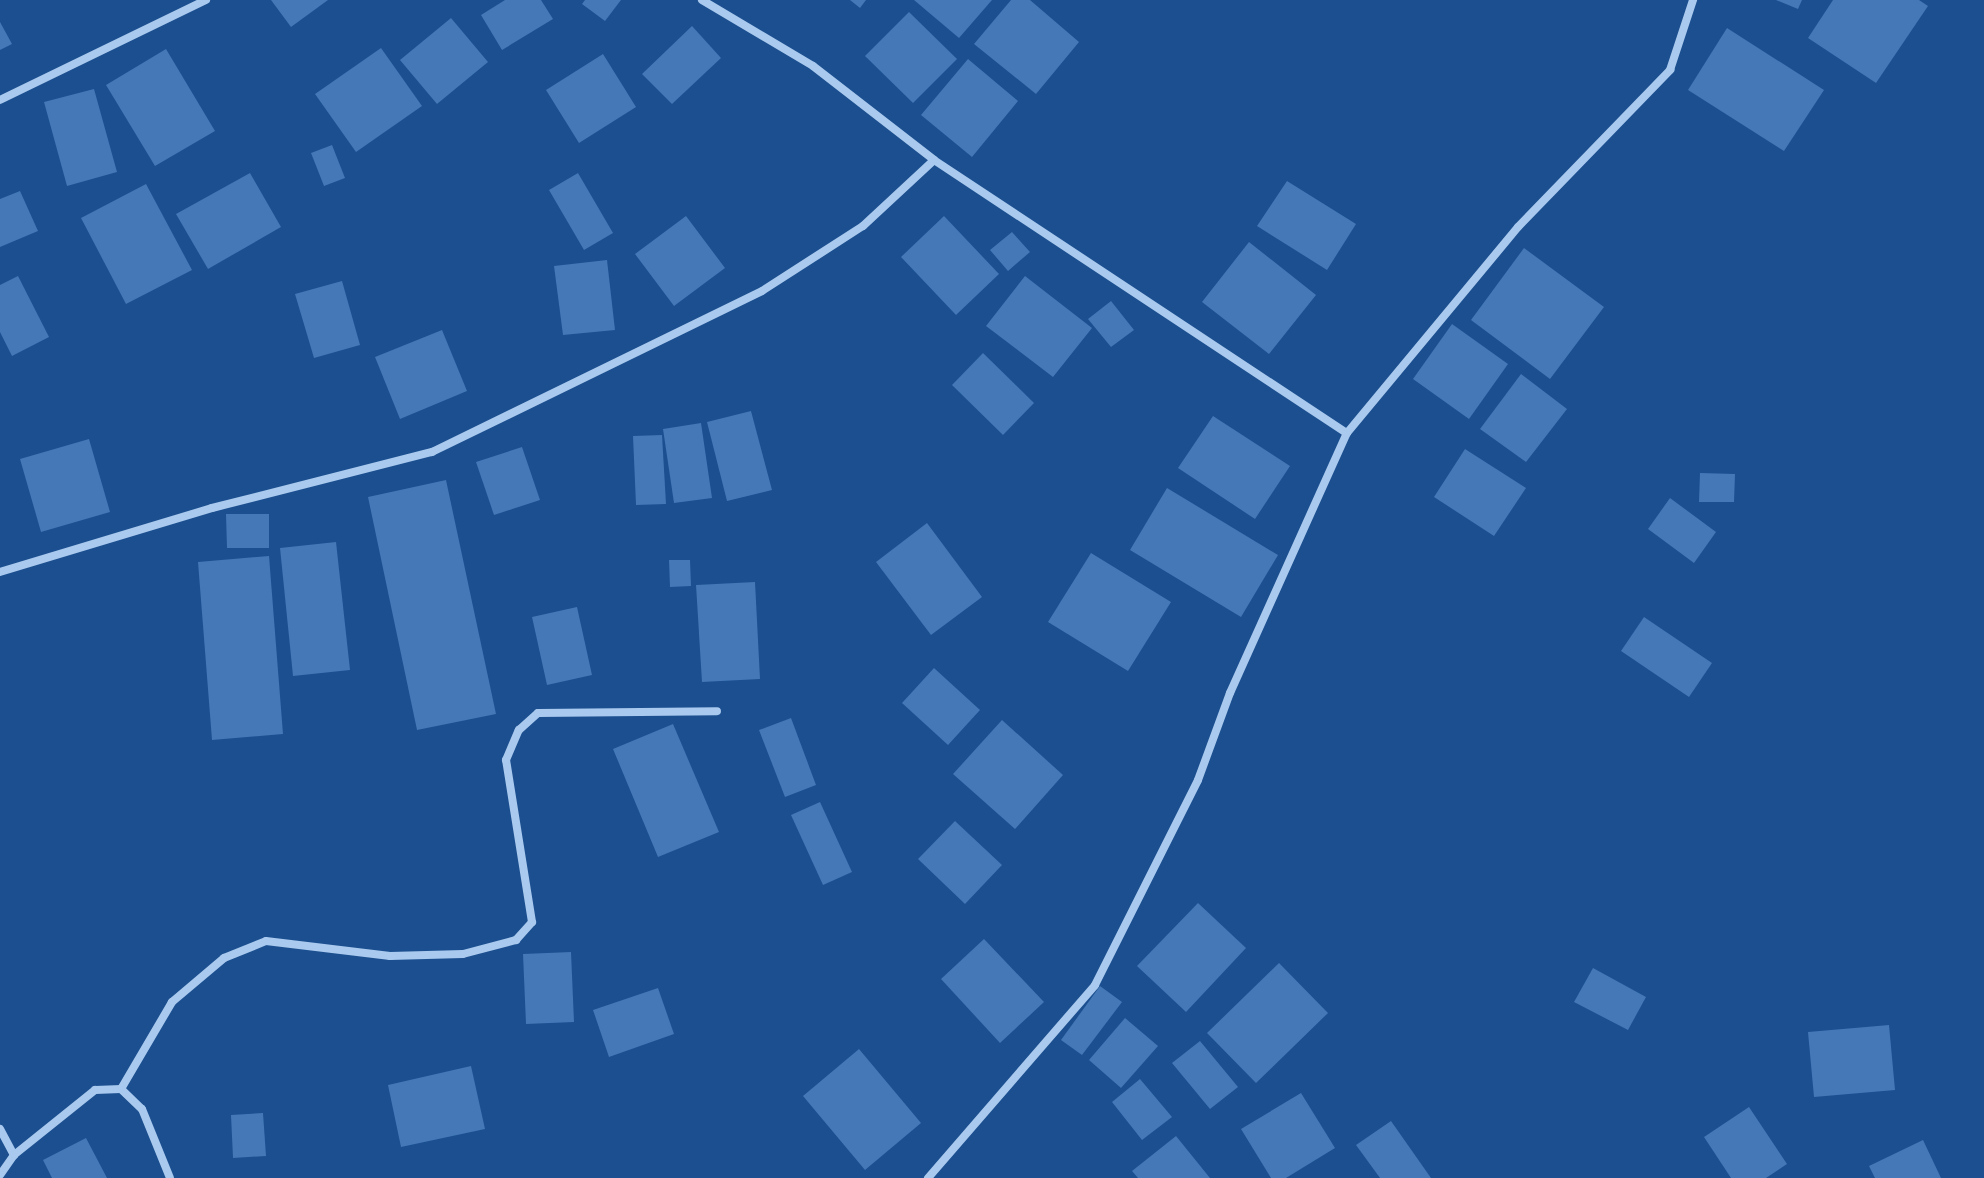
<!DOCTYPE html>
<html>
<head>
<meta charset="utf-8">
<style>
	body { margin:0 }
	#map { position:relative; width:1984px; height:1178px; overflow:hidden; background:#1b4f8f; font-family:"Sofia Sans Condensed",sans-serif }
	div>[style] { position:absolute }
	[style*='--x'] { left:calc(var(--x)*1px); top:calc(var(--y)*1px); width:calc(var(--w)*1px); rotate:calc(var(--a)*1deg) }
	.building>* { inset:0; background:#4478b7 }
	.minor>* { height:8px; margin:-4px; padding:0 4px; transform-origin:4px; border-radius:4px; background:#a9c9ee }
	span { translate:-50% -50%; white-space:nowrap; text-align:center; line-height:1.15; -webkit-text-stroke:6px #1b4f8f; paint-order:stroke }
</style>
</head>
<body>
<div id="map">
	<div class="building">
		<i style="clip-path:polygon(271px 0,328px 0,291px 27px)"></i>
		<i style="clip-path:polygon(505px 0,541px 0,553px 19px,502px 50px,481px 15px)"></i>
		<i style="clip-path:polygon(585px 0,621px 0,605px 21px,582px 4px)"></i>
		<i style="clip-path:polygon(850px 0,866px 0,860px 8px)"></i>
		<i style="clip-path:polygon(914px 0,992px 0,959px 38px)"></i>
		<i style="clip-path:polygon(1011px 0,1030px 0,1079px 42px,1036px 94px,974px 44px)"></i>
		<i style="clip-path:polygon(1776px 0,1802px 0,1798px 9px)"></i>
		<i style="clip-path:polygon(1833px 0,1919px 0,1928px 6px,1876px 83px,1808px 38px)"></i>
		<i style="clip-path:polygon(909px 12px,957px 59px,913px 103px,865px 56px)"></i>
		<i style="clip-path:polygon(451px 18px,488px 62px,437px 104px,400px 60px)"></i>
		<i style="clip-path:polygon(0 22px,12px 44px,0 50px)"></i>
		<i style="clip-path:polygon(692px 26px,721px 58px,672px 104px,642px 74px)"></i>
		<i style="clip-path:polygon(1727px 28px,1824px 90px,1784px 151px,1688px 90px)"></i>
		<i style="clip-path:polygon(381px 48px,422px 106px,356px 152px,315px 94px)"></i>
		<i style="clip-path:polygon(166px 49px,215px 131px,155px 166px,106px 85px)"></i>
		<i style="clip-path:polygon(603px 54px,636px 107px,579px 143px,546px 90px)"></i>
		<i style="clip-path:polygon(968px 59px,1018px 101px,972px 157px,921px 115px)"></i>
		<i style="clip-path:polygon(94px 89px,117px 172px,67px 186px,44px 102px)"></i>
		<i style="clip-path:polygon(332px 145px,345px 178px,324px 186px,311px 153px)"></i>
		<i style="clip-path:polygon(250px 173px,281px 227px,208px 269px,176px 214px)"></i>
		<i style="clip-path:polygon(578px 173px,613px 233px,584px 250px,549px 190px)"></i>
		<i style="clip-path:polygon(1287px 181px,1356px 224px,1327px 270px,1257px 226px)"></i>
		<i style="clip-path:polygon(146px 184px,192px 270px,126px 304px,81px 218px)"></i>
		<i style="clip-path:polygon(20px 191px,38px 231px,0 247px,0 199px)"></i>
		<i style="clip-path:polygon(686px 216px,725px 268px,674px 306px,635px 254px)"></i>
		<i style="clip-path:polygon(944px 216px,999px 274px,956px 315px,901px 257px)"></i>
		<i style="clip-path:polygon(1012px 232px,1030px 252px,1008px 271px,990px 250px)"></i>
		<i style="clip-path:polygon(1249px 242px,1316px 295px,1269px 354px,1202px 302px)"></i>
		<i style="clip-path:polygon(1524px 248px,1604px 307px,1550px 379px,1471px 320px)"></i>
		<i style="clip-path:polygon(607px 260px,615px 330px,563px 335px,554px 266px)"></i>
		<i style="clip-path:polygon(18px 276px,49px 337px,12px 356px,0 332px,0 285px)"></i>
		<i style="clip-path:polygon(1025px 276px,1092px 328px,1053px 377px,986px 326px)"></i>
		<i style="clip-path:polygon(342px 281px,360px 345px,314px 358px,295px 294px)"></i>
		<i style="clip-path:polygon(1111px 301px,1134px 330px,1111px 347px,1088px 319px)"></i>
		<i style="clip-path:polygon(1452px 324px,1508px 364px,1469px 419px,1413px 379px)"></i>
		<i style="clip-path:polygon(442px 330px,467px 391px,400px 419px,375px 357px)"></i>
		<i style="clip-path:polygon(983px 353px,1034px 403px,1003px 435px,952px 385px)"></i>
		<i style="clip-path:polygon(1521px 374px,1567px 409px,1526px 462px,1480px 429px)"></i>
		<i style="clip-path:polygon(751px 411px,772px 490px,727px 501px,707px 422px)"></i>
		<i style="clip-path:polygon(1213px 416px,1290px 466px,1255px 519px,1178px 468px)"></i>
		<i style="clip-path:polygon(701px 423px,712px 498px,674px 503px,663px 429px)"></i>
		<i style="clip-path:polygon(662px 435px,666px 504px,636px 505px,633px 436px)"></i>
		<i style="clip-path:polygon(89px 439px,110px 512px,41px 532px,20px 459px)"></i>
		<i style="clip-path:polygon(522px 447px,540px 500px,494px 515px,476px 462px)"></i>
		<i style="clip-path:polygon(1465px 449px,1526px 488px,1494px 536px,1434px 497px)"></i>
		<i style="clip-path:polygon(1700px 473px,1735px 474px,1734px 502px,1699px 502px)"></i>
		<i style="clip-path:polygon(446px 480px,496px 714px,417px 730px,368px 497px)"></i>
		<i style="clip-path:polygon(1167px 488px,1278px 555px,1241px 617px,1130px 550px)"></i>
		<i style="clip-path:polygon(1670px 498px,1716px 532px,1694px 563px,1648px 529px)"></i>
		<i style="clip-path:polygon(226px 514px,269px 514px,269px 548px,227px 548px)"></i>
		<i style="clip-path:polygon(927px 523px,982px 597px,931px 635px,876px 562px)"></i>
		<i style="clip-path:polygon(336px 542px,350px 670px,293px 676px,280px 548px)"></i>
		<i style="clip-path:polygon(1091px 553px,1171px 602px,1128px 671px,1048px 622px)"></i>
		<i style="clip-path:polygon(269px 556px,283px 734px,212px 740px,198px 562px)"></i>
		<i style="clip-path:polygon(669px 560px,690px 560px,691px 586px,670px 587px)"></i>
		<i style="clip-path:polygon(755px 582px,760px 679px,702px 682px,696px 585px)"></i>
		<i style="clip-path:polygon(577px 607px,592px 675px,547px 685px,532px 617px)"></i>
		<i style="clip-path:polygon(1644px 617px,1712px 663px,1689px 697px,1621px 651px)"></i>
		<i style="clip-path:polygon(934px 668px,980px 710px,948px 745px,902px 703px)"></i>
		<i style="clip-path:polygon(791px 718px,816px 785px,785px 797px,759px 730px)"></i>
		<i style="clip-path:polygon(1002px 720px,1063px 775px,1015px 829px,953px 774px)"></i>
		<i style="clip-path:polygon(673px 724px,719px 832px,658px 857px,613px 749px)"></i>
		<i style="clip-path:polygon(820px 802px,852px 872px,823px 885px,791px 815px)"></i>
		<i style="clip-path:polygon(955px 821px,1002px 865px,965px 904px,918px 859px)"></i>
		<i style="clip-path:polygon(1198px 903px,1246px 948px,1186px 1012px,1137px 966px)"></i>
		<i style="clip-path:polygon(984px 939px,1044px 1002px,1000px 1043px,941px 979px)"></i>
		<i style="clip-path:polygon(571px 952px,574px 1022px,526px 1024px,523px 954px)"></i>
		<i style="clip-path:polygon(1279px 963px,1328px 1013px,1256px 1083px,1207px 1033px)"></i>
		<i style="clip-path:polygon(1593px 968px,1646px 997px,1628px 1030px,1574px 1002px)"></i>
		<i style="clip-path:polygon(1100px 986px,1122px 1002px,1082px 1055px,1061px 1040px)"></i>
		<i style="clip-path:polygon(658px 988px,674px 1034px,609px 1057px,593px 1010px)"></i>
		<i style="clip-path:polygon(1125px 1018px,1158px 1046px,1121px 1088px,1089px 1060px)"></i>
		<i style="clip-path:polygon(1889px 1025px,1895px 1090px,1814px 1097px,1808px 1032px)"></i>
		<i style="clip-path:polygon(1200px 1041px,1238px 1087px,1210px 1109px,1172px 1063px)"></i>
		<i style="clip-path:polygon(859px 1049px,921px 1123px,865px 1170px,803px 1096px)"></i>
		<i style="clip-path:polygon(471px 1066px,485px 1129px,401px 1147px,388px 1085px)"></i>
		<i style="clip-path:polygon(1140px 1079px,1172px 1117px,1142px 1140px,1112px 1102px)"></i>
		<i style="clip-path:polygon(1301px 1093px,1335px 1148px,1286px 1178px,1271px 1178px,1241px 1129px)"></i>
		<i style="clip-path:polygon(1749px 1107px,1787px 1164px,1766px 1178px,1731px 1178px,1704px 1137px)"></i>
		<i style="clip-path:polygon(263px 1113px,266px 1156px,233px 1158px,231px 1115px)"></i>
		<i style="clip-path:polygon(1391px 1121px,1431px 1178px,1380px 1178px,1356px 1145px)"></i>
		<i style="clip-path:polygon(1176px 1136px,1210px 1178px,1138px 1178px,1132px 1171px)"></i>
		<i style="clip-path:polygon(86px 1138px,107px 1178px,52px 1178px,43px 1160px)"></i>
		<i style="clip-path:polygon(1923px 1140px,1941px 1178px,1875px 1178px,1869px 1166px)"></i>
	</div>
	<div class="minor">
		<i style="--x:702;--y:0;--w:129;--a:30.7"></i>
		<i style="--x:813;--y:66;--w:153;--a:37.8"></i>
		<i style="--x:934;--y:160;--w:495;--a:33.5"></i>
		<i style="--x:0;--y:100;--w:229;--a:-25.9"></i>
		<i style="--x:0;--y:572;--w:221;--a:-16.8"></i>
		<i style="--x:212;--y:508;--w:227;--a:-14.3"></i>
		<i style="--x:432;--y:452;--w:367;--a:-26"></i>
		<i style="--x:762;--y:291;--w:120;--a:-32.8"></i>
		<i style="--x:863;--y:226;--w:97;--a:-42.9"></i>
		<i style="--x:121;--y:1089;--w:101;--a:-59.6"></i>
		<i style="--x:172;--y:1002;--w:68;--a:-40.2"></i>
		<i style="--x:224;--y:958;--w:45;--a:-22"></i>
		<i style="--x:266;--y:941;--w:125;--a:6.9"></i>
		<i style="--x:390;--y:956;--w:73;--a:-1.6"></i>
		<i style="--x:463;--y:954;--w:55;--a:-14.8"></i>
		<i style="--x:516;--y:940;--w:24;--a:-48"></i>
		<i style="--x:532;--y:922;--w:164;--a:-99.1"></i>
		<i style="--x:506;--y:760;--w:33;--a:-67"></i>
		<i style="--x:519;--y:730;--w:25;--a:-42"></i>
		<i style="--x:538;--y:713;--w:179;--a:-0.6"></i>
		<i style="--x:0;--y:1129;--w:30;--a:62"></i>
		<i style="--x:14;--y:1155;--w:24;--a:125"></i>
		<i style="--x:14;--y:1155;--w:104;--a:-38.7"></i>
		<i style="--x:95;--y:1090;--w:26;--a:-2"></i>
		<i style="--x:121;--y:1089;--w:29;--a:44"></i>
		<i style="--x:142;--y:1109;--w:74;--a:67.9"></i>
		<i style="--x:928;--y:1178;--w:255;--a:-49.1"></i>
		<i style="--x:1095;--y:985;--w:229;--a:-63.3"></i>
		<i style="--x:1198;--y:780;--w:93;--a:-69.8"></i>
		<i style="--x:1230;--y:693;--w:285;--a:-65.8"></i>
		<i style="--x:1347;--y:433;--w:268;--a:-50.3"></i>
		<i style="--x:1518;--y:227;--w:219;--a:-45.9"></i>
		<i style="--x:1670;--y:70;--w:74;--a:-71.8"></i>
	</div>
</div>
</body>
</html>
